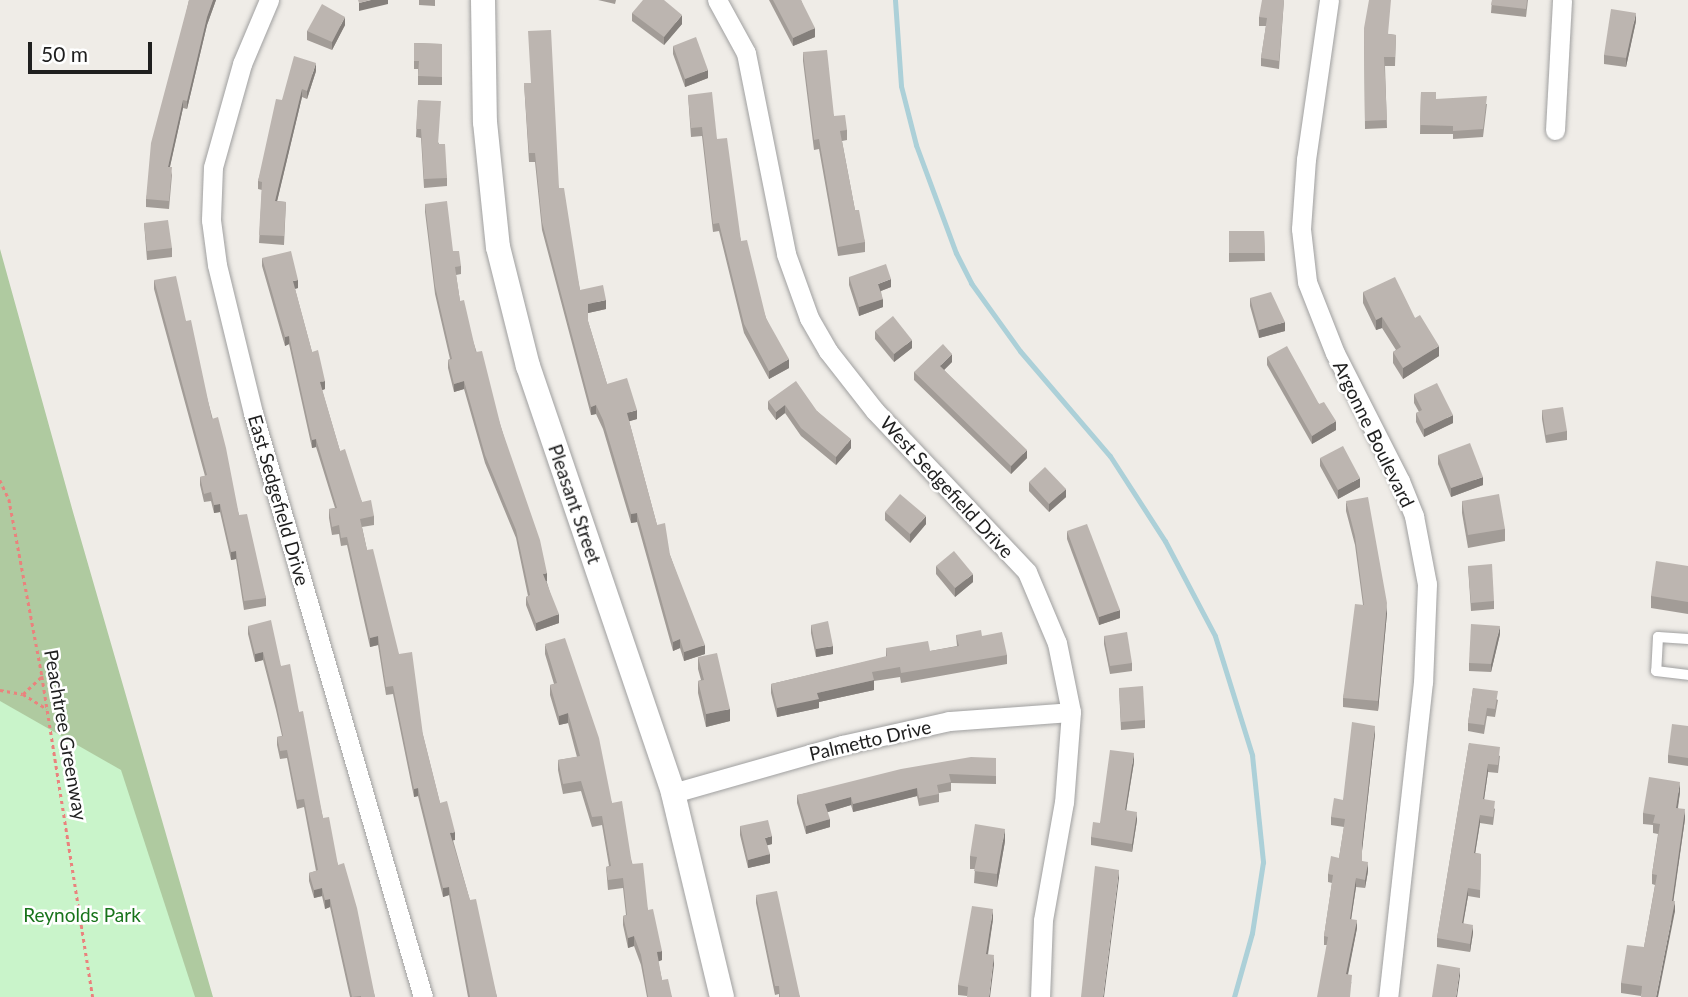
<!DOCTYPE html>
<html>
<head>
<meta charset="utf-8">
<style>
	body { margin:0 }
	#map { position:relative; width:1688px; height:997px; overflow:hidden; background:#efece7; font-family:Lato,sans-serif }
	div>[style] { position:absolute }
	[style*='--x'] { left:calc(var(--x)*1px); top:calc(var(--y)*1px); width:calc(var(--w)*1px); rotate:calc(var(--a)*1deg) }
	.forest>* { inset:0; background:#afcaa0 }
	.park>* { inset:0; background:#c9f4ca }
	.stream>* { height:5px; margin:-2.5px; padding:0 2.5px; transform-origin:2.5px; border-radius:2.5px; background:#acd0d8 }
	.path>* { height:2.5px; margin-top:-1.25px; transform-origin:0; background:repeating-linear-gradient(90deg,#ea827d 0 3.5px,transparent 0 7px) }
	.roads { filter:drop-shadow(0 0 2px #a0a0a0) drop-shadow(0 0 2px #a0a0a0) }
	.service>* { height:10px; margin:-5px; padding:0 5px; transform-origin:5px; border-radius:5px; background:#fff }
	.minor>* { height:19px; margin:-9.5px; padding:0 9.5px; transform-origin:9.5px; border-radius:9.5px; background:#fff }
	.tertiary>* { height:24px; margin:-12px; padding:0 12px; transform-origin:12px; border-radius:12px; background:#fff }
	.wall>* { inset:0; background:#a29c97 }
	.shaded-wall>* { inset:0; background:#847f7b }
	.building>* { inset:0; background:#bcb5b0 }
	span { translate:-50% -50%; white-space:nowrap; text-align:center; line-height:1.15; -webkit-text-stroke:5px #fff; paint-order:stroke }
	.street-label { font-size:19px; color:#1f1f1f }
	.park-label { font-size:19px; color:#18731b }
	.scale { position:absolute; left:28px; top:42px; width:124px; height:32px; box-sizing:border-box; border:4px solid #1f1f1f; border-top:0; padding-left:9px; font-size:21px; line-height:24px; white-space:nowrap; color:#1f1f1f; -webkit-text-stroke:5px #fff; paint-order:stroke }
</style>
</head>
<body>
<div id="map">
	<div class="forest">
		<i style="clip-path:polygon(0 249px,73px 512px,213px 997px,57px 997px,0 990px)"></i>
	</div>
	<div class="park">
		<i style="clip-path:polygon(0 701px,121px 770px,195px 997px,0 997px)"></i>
	</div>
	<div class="stream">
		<i style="--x:895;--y:0;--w:86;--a:86"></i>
		<i style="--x:901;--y:86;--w:61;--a:75.7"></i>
		<i style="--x:916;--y:145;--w:115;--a:69.7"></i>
		<i style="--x:956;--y:253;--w:34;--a:63"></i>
		<i style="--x:971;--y:283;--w:84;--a:54.2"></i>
		<i style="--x:1020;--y:351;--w:138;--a:49.4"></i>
		<i style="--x:1110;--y:456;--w:101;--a:57.1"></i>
		<i style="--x:1165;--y:541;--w:107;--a:62.2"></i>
		<i style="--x:1215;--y:636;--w:125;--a:72.7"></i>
		<i style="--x:1252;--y:755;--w:108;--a:84.1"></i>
		<i style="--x:1263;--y:862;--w:72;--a:98.8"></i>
		<i style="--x:1252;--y:933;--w:66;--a:105.7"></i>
	</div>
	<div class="path">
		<i style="--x:0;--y:480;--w:21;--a:65"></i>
		<i style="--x:9;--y:499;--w:180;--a:79.4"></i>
		<i style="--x:42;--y:676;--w:325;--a:81"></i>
		<i style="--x:0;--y:690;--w:23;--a:10"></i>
		<i style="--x:23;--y:694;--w:28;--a:32"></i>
		<i style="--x:23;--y:694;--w:26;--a:-43"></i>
	</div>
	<div class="roads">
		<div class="service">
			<i style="--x:1688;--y:639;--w:30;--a:-176"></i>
			<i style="--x:1658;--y:637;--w:34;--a:93"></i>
			<i style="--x:1656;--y:671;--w:32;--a:7"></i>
		</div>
		<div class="minor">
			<i style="--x:269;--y:0;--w:69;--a:112.9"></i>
			<i style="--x:242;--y:64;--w:107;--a:105.7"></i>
			<i style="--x:213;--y:167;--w:53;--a:92.2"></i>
			<i style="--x:211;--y:220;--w:45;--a:82.4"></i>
			<i style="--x:217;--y:265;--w:152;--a:76.3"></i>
			<i style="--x:253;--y:413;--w:608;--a:73.77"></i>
			<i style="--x:717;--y:0;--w:60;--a:61.3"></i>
			<i style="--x:746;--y:53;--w:205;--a:78.7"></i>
			<i style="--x:786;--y:254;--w:68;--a:70.2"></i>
			<i style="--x:809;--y:318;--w:38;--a:60"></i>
			<i style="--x:828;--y:351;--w:76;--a:51.9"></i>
			<i style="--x:875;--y:411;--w:221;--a:46.6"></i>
			<i style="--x:1027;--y:572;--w:77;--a:67.1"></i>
			<i style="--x:1057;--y:643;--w:70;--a:78.5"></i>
			<i style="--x:1071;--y:712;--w:90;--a:94.4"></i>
			<i style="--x:1064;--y:802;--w:120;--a:100.1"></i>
			<i style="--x:1043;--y:920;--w:77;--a:92.2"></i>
			<i style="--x:1329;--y:0;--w:161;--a:98.2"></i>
			<i style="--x:1306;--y:159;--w:70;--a:94.1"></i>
			<i style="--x:1301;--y:229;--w:53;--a:83.5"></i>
			<i style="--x:1307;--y:282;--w:76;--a:68.5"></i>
			<i style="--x:1335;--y:353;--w:144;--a:63.1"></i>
			<i style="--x:1400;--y:481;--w:38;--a:68"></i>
			<i style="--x:1414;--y:516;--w:69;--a:79.2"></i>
			<i style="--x:1427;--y:584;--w:98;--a:92.3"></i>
			<i style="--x:1423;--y:682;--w:317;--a:96.3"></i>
			<i style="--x:1555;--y:130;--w:130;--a:-86.9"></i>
			<i style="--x:673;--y:793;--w:176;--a:-15.9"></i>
			<i style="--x:842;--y:745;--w:110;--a:-12.6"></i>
			<i style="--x:949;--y:721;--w:122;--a:-4.2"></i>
		</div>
		<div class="tertiary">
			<i style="--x:483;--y:0;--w:122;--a:89.1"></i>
			<i style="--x:485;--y:122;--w:126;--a:84.1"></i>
			<i style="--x:498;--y:247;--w:123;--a:75.9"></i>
			<i style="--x:528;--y:366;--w:451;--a:71.2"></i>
			<i style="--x:673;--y:793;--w:210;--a:76.5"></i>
		</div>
	</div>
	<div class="wall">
		<i style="clip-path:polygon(189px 0,216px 0,207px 25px,187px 109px,183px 108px,170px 167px,172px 175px,169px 209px,146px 207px,146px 199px)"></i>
		<i style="clip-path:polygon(419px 0,435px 0,435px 6px,419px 5px)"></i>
		<i style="clip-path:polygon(598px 0,616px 0,615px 4px)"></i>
		<i style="clip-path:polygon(769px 0,801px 0,815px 37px,793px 46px)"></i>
		<i style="clip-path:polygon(1284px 0,1279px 69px,1261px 66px,1261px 58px,1266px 26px,1259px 26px,1259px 17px)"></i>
		<i style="clip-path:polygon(1492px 0,1528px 0,1526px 17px,1491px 13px)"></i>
		<i style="clip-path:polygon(632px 13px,682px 24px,664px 45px,632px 21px)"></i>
		<i style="clip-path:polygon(1636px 21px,1626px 67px,1604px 64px,1604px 55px)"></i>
		<i style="clip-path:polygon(345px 25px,332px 50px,307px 40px,307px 31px)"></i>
		<i style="clip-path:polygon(1364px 28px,1389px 34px,1396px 35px,1395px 66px,1385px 66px,1387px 128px,1365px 129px)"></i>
		<i style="clip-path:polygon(414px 43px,442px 44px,442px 85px,418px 85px,418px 69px,414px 69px)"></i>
		<i style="clip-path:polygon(673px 46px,708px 78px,685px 87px,673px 54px)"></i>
		<i style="clip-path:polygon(803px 52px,834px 116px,847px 130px,847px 140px,842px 141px,855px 210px,865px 242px,865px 252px,838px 256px,819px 149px,814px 150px,803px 61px)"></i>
		<i style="clip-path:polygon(316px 71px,307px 99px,302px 97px,277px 201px,286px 202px,284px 245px,259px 243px,262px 190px,258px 189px,258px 181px,282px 100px)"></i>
		<i style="clip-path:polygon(524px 83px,559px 188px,580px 290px,606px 309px,588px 313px,588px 321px,607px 384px,637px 419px,629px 421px,657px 525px,670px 555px,705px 654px,684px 661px,680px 648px,673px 651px,637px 522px,631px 523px,603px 429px,596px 414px,591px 415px,542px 230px,535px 162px,529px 162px)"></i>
		<i style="clip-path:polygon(1421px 92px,1436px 99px,1487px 104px,1483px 137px,1453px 139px,1453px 134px,1420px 134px)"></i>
		<i style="clip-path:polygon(688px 95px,717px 139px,741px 241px,766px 318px,789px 368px,769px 379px,744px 333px,719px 231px,713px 232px,702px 136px,691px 137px)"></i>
		<i style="clip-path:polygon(418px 100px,439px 144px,447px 178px,447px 186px,424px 188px,421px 138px,416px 137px)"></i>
		<i style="clip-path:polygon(425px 204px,461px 266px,461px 274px,456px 275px,460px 301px,501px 427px,559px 623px,536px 631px,526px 605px,526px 597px,528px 596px,516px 538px,485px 463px,464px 389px,454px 392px,448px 368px,448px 360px,450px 359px,435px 294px,425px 212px)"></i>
		<i style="clip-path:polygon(144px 223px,172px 248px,172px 257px,147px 260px)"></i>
		<i style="clip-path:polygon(1229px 231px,1264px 231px,1265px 261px,1229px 262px)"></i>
		<i style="clip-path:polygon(262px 258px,298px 288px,295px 289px,312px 352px,325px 389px,322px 390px,340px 451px,362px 502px,374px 516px,374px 525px,362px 527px,367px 550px,423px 735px,440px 803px,455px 840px,453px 840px,497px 997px,468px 997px,449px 895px,443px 897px,418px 796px,414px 797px,393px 694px,386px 695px,378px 645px,370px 647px,347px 545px,341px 546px,339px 534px,332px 535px,329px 518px,329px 509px,335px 508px,316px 447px,312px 448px,289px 344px,285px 346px,262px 266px)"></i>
		<i style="clip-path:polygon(849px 277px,891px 287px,881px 291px,883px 307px,859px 316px,849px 285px)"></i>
		<i style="clip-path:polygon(154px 280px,186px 321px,239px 515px,266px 598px,266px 606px,244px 610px,236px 559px,231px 560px,220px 512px,214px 513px,211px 501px,204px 502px,200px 485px,200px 477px,205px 476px,154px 289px)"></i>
		<i style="clip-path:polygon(1363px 292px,1415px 318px,1439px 356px,1403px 379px,1393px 363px,1393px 352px,1396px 350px,1382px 328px,1376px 330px,1363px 303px)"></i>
		<i style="clip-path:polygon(1250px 298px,1285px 331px,1259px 338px,1250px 306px)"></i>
		<i style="clip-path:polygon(875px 331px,912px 348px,894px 362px,875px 339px)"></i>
		<i style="clip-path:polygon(1267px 357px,1319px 404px,1336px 430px,1312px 444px,1267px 365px)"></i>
		<i style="clip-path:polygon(952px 362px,944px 370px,1027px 458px,1011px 474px,914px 380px,914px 372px)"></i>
		<i style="clip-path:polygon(1414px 394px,1453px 423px,1424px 437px,1416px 422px,1416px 413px,1419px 412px,1414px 403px)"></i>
		<i style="clip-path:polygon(768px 401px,817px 411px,851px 448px,836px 465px,801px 436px,785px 413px,776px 420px,768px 409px)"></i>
		<i style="clip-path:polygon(1542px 410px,1567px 431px,1567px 440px,1546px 443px,1542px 419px)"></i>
		<i style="clip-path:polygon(1438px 455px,1483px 485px,1451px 497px,1438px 464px)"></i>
		<i style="clip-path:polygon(1320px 458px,1360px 487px,1338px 499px,1320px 466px)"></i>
		<i style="clip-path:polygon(1029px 482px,1066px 497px,1049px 512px,1029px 491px)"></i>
		<i style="clip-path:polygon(1346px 501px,1387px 613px,1378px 711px,1343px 707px,1343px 698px,1363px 605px,1355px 545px,1346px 511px)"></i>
		<i style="clip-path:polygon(1462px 501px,1505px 529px,1505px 541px,1468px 548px,1462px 513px)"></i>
		<i style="clip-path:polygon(885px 512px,926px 524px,910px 543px,885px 520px)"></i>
		<i style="clip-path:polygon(1067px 531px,1120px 618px,1099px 625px,1067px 539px)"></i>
		<i style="clip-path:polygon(936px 566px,973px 582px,955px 597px,936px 574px)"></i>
		<i style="clip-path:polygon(1468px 566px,1494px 601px,1494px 609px,1471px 611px)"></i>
		<i style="clip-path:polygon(1688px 566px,1688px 614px,1651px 608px,1651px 596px)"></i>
		<i style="clip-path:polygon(811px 625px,833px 654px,816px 657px,811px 633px)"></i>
		<i style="clip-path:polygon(248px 626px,281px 666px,299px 712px,323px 818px,338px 865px,375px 997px,350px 997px,330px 907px,325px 909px,322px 896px,314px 898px,309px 881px,309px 873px,316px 871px,304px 807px,297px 809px,287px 758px,280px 759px,277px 745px,277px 737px,282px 736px,276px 710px,263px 660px,255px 662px,248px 634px)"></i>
		<i style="clip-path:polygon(1500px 634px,1491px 672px,1469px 671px,1469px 663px)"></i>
		<i style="clip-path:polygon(956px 635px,982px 636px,1007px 655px,1007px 664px,901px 683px,900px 677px,874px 681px,874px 690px,819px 702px,819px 708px,777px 717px,771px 693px,771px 684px,886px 657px,886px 648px,930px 651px,957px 646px)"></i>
		<i style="clip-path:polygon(1104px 636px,1132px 663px,1132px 671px,1110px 674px,1104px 644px)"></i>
		<i style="clip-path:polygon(545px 644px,612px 803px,648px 910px,662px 960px,658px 961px,662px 980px,672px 997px,647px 997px,641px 965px,634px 946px,628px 948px,623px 925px,623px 916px,626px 915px,623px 888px,608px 890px,606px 867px,609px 866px,602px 825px,592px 827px,581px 791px,563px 794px,558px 770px,558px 760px,577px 757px,568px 723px,559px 725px,550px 695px,550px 685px,554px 684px,545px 654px)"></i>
		<i style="clip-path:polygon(698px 657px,730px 721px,706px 727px,698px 693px,698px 681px,701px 680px,698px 669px)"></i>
		<i style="clip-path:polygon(1119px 688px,1145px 720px,1145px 728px,1121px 730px)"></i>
		<i style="clip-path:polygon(1473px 688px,1498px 700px,1495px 717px,1487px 716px,1484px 734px,1468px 731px,1468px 723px)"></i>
		<i style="clip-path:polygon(1688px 726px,1688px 766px,1668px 763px,1668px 755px)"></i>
		<i style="clip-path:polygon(1375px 734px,1362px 850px,1362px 861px,1368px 871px,1365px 888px,1356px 887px,1351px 919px,1357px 928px,1348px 975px,1352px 984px,1327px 945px,1324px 945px,1324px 936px,1332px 883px,1328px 882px,1328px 874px,1339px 858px,1344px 827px,1331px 825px,1331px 817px,1343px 800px)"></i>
		<i style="clip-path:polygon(1469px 743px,1500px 756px,1498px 773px,1488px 772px,1484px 799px,1495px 809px,1493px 825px,1480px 823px,1475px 853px,1481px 854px,1480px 898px,1468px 896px,1463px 923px,1473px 933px,1470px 952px,1437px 947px,1437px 938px)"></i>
		<i style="clip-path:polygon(996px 758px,996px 784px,951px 783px,951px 791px,939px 793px,939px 802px,919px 806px,917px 796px,853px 812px,851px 805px,827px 812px,830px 827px,806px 834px,797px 803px,797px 795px)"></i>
		<i style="clip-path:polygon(1134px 762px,1126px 810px,1137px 820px,1132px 852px,1091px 845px,1091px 837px,1100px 823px)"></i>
		<i style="clip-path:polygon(1680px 792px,1678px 808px,1685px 819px,1673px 901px,1675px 911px,1641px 996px,1621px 993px,1621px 983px,1644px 947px,1655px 885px,1652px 884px,1652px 874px,1658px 834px,1653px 833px,1653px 825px,1643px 824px,1643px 813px)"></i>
		<i style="clip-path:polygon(740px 826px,772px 844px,767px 845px,770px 863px,748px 868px,740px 835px)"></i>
		<i style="clip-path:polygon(1005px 841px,997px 887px,974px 883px,975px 869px,970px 869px,970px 856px)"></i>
		<i style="clip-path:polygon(756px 895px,800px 997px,779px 997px,779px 994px,775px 995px,756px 903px)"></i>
		<i style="clip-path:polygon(993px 919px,988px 955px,994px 965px,967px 996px,958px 995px,958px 985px)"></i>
	</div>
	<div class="shaded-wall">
		<i style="clip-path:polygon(213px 0,216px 0,207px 25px,187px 109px,187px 101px,207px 17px)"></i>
		<i style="clip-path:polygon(371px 0,388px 0,388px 4px,359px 11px,359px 3px)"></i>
		<i style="clip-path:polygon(1636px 13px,1636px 21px,1626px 67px,1626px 58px)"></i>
		<i style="clip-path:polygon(682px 15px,682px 24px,664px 45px,664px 37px)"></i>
		<i style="clip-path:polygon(345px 17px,345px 25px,332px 50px,332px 42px)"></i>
		<i style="clip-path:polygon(815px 28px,815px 37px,793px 46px,793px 38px)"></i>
		<i style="clip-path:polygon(316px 63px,316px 71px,307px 99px,307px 91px)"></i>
		<i style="clip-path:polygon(708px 70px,708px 78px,685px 87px,685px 79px)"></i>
		<i style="clip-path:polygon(302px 89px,302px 97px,275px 210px,275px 201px)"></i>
		<i style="clip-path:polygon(183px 100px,183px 108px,168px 175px,168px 167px)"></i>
		<i style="clip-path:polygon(891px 279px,891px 287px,878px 292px,878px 284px)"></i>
		<i style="clip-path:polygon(298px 280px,298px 288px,293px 289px,293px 281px)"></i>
		<i style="clip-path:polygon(883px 299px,883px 307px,859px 316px,859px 307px)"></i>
		<i style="clip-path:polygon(606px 300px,606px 309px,588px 313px,588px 304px)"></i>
		<i style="clip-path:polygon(1382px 317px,1382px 328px,1376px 330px,1376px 320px)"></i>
		<i style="clip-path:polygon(1285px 322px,1285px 331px,1259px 338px,1259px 330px)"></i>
		<i style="clip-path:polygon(289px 336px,289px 344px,285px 346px,285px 337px)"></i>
		<i style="clip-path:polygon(912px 340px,912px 348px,894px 362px,894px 354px)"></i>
		<i style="clip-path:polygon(1439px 346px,1439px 356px,1403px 379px,1403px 368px)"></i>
		<i style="clip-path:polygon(952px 354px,952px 362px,940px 374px,940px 366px)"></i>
		<i style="clip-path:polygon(789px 359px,789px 368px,769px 379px,769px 371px)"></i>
		<i style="clip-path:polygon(325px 381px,325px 389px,320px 391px,320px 382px)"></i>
		<i style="clip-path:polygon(464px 381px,464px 389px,454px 392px,454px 384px)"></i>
		<i style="clip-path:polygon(596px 405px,596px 414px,591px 415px,591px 407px)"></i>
		<i style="clip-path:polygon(785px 405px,785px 413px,776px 420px,776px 412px)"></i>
		<i style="clip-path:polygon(637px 410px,637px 419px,627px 422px,627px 413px)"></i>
		<i style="clip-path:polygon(1453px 415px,1453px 423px,1424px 437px,1424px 429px)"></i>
		<i style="clip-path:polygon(1336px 421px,1336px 430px,1312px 444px,1312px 436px)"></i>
		<i style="clip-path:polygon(316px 439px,316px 447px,312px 448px,312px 440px)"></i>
		<i style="clip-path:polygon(851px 439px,851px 448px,836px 465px,836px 457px)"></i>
		<i style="clip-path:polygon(1027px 450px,1027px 458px,1011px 474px,1011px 466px)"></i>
		<i style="clip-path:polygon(1483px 477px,1483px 485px,1451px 497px,1451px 488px)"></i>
		<i style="clip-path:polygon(1360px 478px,1360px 487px,1338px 499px,1338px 490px)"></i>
		<i style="clip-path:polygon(1066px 489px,1066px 497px,1049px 512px,1049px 504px)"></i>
		<i style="clip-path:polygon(220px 504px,220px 512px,214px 513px,214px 505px)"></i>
		<i style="clip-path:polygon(637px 513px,637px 522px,631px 523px,631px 514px)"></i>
		<i style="clip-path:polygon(926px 516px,926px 524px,910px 543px,910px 534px)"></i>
		<i style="clip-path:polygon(236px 551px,236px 559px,231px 560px,231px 552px)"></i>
		<i style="clip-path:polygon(547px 573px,547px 581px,543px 582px,543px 574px)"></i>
		<i style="clip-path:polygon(973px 574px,973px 582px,955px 597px,955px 588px)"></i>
		<i style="clip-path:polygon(1387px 603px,1387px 613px,1378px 711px,1378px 701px)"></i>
		<i style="clip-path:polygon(1120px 610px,1120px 618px,1099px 625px,1099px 617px)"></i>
		<i style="clip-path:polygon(559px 614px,559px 623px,536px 631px,536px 623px)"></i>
		<i style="clip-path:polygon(1500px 626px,1500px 634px,1491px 672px,1491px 664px)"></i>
		<i style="clip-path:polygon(378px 636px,378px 645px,370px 647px,370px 638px)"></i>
		<i style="clip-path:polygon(680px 639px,680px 648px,673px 651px,673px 642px)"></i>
		<i style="clip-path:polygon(705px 645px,705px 654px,684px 661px,684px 652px)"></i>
		<i style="clip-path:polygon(833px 646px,833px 654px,816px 657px,816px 649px)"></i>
		<i style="clip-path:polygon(263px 652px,263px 660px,255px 662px,255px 654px)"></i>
		<i style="clip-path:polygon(874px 680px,874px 690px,819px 702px,819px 708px,777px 717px,777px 708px,817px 693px)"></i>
		<i style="clip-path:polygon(730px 709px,730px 721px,706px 727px,706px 714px)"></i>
		<i style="clip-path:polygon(568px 713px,568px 723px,559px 725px,559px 716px)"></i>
		<i style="clip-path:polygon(1375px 726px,1375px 734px,1362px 851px,1362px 843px)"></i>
		<i style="clip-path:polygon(1134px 753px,1134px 762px,1125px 818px,1125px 810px)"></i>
		<i style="clip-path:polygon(1488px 764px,1488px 772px,1483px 807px,1483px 799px)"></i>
		<i style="clip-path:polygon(1680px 782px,1680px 792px,1676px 818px,1676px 808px)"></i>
		<i style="clip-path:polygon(418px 788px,418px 796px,414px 797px,414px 789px)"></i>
		<i style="clip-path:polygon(917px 788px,917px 796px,853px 812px,853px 804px)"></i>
		<i style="clip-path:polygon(851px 797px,851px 805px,825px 813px,825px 804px)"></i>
		<i style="clip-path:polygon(1685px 809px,1685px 819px,1672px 911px,1672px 901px)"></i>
		<i style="clip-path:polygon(1137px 812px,1137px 820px,1132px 852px,1132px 844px)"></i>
		<i style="clip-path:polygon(1480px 815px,1480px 823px,1474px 861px,1474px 853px)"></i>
		<i style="clip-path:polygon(830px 819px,830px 827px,806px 834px,806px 826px)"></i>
		<i style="clip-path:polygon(1005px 829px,1005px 841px,997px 887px,997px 874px)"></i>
		<i style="clip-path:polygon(455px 832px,455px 840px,450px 841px,450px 833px)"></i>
		<i style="clip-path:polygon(772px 836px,772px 844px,765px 846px,765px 838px)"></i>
		<i style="clip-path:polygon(770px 854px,770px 863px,748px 868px,748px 860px)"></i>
		<i style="clip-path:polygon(1368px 862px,1368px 871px,1365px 888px,1365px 880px)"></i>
		<i style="clip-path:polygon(1119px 870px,1119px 878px,1104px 997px,1103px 997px)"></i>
		<i style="clip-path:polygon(1356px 878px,1356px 887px,1350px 927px,1350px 919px)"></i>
		<i style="clip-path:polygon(449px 887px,449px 895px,443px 897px,443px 888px)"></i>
		<i style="clip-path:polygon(322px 888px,322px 896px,314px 898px,314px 890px)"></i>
		<i style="clip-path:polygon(1468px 888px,1468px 896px,1462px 931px,1462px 923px)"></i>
		<i style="clip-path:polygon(330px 899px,330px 907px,325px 909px,325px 900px)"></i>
		<i style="clip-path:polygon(1675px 901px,1675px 911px,1658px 997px,1656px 997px)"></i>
		<i style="clip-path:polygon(993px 909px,993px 919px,986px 964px,986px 954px)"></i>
		<i style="clip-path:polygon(1357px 920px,1357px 928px,1346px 983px,1346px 974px)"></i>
		<i style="clip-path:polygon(1473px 925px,1473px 933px,1470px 952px,1470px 944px)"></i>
		<i style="clip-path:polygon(634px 936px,634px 946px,628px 948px,628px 938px)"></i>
		<i style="clip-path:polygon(662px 951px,662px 960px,657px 962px,657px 952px)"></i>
		<i style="clip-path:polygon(994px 955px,994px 965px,990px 997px,989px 997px)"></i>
		<i style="clip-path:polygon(1460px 968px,1460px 976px,1457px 997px,1456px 997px)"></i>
	</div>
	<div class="building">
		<i style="clip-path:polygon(189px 0,213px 0,207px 17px,187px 101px,183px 100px,168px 167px,172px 167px,169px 201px,146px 199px,151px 143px)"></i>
		<i style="clip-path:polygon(358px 0,371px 0,359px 3px)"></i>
		<i style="clip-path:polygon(643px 0,664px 0,682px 15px,664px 37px,632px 13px)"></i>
		<i style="clip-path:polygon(773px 0,801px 0,815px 28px,793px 38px)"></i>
		<i style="clip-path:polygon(1262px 0,1284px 0,1279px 61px,1261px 58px,1267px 18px,1259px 17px)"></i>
		<i style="clip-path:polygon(1369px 0,1391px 0,1388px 34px,1396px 35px,1395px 57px,1384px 57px,1387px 120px,1365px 121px,1364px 28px)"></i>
		<i style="clip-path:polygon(1492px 0,1527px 0,1526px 9px,1491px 5px)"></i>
		<i style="clip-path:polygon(322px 4px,345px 17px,332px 42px,307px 31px)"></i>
		<i style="clip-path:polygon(1611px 9px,1636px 13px,1626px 58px,1604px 55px)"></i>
		<i style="clip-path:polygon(551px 30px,559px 188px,564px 188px,580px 290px,603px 285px,606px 300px,588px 304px,588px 321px,607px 384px,627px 378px,637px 410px,627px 413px,657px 525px,665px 523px,670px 555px,705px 645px,684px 652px,680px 639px,673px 642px,637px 513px,631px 514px,603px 420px,596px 405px,591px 407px,542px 222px,535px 153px,529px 153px,524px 83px,531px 83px,528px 31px)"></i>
		<i style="clip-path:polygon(696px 37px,708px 70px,685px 79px,673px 46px)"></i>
		<i style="clip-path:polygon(414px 43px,442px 44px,442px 77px,418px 76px,419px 61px,414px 61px)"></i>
		<i style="clip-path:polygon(827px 50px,834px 116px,845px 115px,847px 130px,840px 131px,855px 210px,859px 210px,865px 242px,838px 247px,819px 139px,814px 140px,803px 52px)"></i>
		<i style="clip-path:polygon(294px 56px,316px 63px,307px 91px,302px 89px,275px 201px,286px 202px,284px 236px,259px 235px,262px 182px,258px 181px,276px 99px,282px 100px)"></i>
		<i style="clip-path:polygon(712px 92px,717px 139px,727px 138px,741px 241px,747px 240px,766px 318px,789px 359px,769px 371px,744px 324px,719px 223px,713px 224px,702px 127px,691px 128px,688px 95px)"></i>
		<i style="clip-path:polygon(1421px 92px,1436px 92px,1436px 99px,1487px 96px,1483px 129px,1453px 131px,1453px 126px,1420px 125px)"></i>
		<i style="clip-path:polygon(418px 100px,441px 101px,438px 144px,445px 144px,447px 178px,424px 179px,421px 129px,416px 129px)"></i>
		<i style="clip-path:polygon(447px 201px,453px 251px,459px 251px,461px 266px,455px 267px,460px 301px,464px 300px,476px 352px,482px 351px,501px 427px,540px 540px,547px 573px,543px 574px,559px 614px,536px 623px,526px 597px,530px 595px,516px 530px,485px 455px,464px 381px,454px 384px,448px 360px,452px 359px,435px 286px,425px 204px)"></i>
		<i style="clip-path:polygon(168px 220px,172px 248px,147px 251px,144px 223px)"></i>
		<i style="clip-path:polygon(1229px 231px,1264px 231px,1265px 253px,1229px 253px)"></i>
		<i style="clip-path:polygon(291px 251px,298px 280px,293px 281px,312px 352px,318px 350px,325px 381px,320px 382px,340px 451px,345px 449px,362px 502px,371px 500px,374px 516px,360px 519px,367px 550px,373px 549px,399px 654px,412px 652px,423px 735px,440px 803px,447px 801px,455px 832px,450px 833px,470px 900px,476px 899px,497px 997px,470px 997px,449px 887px,443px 888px,418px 788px,414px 789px,393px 686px,386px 687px,378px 636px,370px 638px,347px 537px,341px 538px,339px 525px,332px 527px,329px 509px,337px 508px,316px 439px,312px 440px,289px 336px,285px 337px,262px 258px)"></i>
		<i style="clip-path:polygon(886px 264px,891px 279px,878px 284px,883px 299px,859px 307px,849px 277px)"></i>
		<i style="clip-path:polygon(176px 276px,186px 321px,191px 320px,212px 419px,218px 417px,226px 448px,239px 515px,247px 514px,266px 598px,244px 601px,236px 551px,231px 552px,220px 504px,214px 505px,211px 492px,204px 494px,200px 477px,207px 475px,154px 280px)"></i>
		<i style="clip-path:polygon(1395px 277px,1415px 318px,1420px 315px,1439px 346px,1403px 368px,1393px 352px,1401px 347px,1382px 317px,1376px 320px,1363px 292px)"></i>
		<i style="clip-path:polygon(1271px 292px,1285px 322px,1259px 330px,1250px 298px)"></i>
		<i style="clip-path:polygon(893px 316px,912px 340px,894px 354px,875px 331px)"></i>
		<i style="clip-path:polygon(943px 344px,952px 354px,940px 366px,1027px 450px,1011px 466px,914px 372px)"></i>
		<i style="clip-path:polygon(1287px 346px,1319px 404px,1324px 402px,1336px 421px,1312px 436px,1267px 357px)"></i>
		<i style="clip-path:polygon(796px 381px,817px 411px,851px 439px,836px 457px,801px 428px,785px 405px,776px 412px,768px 401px)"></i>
		<i style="clip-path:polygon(1437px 383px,1453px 415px,1424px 429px,1416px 413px,1422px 410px,1414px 394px)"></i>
		<i style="clip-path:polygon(1563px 407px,1567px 431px,1546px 435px,1542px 410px)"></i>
		<i style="clip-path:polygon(1470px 443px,1483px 477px,1451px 488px,1438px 455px)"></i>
		<i style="clip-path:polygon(1343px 446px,1360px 478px,1338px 490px,1320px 458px)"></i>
		<i style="clip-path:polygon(1045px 467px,1066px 489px,1049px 504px,1029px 482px)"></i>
		<i style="clip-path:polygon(900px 494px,926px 516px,910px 534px,885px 512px)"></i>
		<i style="clip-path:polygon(1499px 494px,1505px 529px,1468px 535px,1462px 501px)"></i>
		<i style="clip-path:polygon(1368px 497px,1387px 603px,1378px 701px,1343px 698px,1355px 604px,1364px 605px,1355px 536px,1346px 501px)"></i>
		<i style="clip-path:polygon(1087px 524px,1120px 610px,1099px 617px,1067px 531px)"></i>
		<i style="clip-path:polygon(954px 551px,973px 574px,955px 588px,936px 566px)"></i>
		<i style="clip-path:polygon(1656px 561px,1688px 566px,1688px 602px,1651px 596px)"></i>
		<i style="clip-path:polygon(1492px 564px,1494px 601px,1471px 603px,1468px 566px)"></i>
		<i style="clip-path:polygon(271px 620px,281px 666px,290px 664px,299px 712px,303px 711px,323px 818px,329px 817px,338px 865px,344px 863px,357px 908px,375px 997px,361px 997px,361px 996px,352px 997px,330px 899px,325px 900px,322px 888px,314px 890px,309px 873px,318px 870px,304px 799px,297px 800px,287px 750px,280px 751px,277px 737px,283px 736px,276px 702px,263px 652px,255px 654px,248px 626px)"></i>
		<i style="clip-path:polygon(828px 621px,833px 646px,816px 649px,811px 625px)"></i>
		<i style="clip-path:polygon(1471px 624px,1500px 626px,1491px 664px,1469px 663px)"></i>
		<i style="clip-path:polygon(981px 630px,982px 636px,1002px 632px,1007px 655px,901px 673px,900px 667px,872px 672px,874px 680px,817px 693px,819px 699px,777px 708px,771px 684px,887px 656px,886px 648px,928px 641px,930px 651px,959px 646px,956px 635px)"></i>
		<i style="clip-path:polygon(1127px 632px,1132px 663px,1110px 666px,1104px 636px)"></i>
		<i style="clip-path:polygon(565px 638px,599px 738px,612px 803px,622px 801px,632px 864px,643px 863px,648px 910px,653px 909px,662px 951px,657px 952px,662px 980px,668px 979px,672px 997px,648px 997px,641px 955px,634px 936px,628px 938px,623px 916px,627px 915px,623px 878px,608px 880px,606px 867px,611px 866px,602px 816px,592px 817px,581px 781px,563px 784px,558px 760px,580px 756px,568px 713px,559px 716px,550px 685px,557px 683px,545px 644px)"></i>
		<i style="clip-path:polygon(717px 653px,730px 709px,706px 714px,698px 681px,704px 680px,698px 657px)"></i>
		<i style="clip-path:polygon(1143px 686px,1145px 720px,1121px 722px,1119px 688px)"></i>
		<i style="clip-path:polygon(1473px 688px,1498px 691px,1495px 709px,1487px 708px,1484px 725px,1468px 723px)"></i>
		<i style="clip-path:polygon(1352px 722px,1375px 726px,1362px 843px,1362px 861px,1368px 862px,1365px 880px,1356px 878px,1350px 919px,1357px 920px,1346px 974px,1352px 975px,1350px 997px,1317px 997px,1328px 937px,1324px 936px,1333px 875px,1328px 874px,1331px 856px,1339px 858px,1345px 819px,1331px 817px,1334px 798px,1343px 800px)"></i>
		<i style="clip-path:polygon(1672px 724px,1688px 726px,1688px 758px,1668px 755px)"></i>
		<i style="clip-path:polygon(1469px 743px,1500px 747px,1498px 765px,1488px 764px,1483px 799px,1495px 801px,1493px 817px,1480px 815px,1474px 853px,1481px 854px,1480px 890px,1468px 888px,1462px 923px,1473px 925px,1470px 944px,1437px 938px)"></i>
		<i style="clip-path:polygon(1110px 750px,1134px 753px,1125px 810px,1137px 812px,1132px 844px,1091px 837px,1093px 822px,1100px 823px)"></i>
		<i style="clip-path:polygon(971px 757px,996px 758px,996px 776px,949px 774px,951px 782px,937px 785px,939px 794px,919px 798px,917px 788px,853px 804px,851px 797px,825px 804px,830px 819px,806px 826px,797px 795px,901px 769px)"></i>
		<i style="clip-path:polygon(1649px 777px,1680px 782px,1676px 808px,1685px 809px,1672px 901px,1675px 901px,1656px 997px,1641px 997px,1642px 986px,1621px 983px,1627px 945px,1644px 947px,1657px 875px,1652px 874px,1660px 824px,1653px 823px,1655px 815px,1643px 813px)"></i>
		<i style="clip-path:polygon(768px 820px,772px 836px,765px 838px,770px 854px,748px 860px,740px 826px)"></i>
		<i style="clip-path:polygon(975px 824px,1005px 829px,997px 874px,974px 871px,977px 857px,970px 856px)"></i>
		<i style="clip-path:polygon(1095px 866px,1119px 870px,1103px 997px,1081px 997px)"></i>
		<i style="clip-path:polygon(777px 891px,800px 997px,780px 997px,779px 986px,775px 986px,756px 895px)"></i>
		<i style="clip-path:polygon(972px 906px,993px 909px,986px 954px,994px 955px,989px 997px,967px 997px,968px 987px,958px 985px)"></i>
		<i style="clip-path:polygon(1437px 964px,1460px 968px,1456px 997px,1432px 997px)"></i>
	</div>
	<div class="street-label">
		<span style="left:1374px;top:434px;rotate:64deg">Argonne Boulevard</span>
		<span style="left:947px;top:487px;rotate:47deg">West Sedgefield Drive</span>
		<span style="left:279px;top:500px;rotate:74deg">East Sedgefield Drive</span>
		<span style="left:575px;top:504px;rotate:71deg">Pleasant Street</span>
		<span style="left:66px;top:735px;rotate:80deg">Peachtree Greenway</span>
		<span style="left:870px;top:740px;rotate:-13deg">Palmetto Drive</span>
	</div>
	<div class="park-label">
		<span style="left:82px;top:915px">Reynolds Park</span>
	</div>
	<div class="scale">50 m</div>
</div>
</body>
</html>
